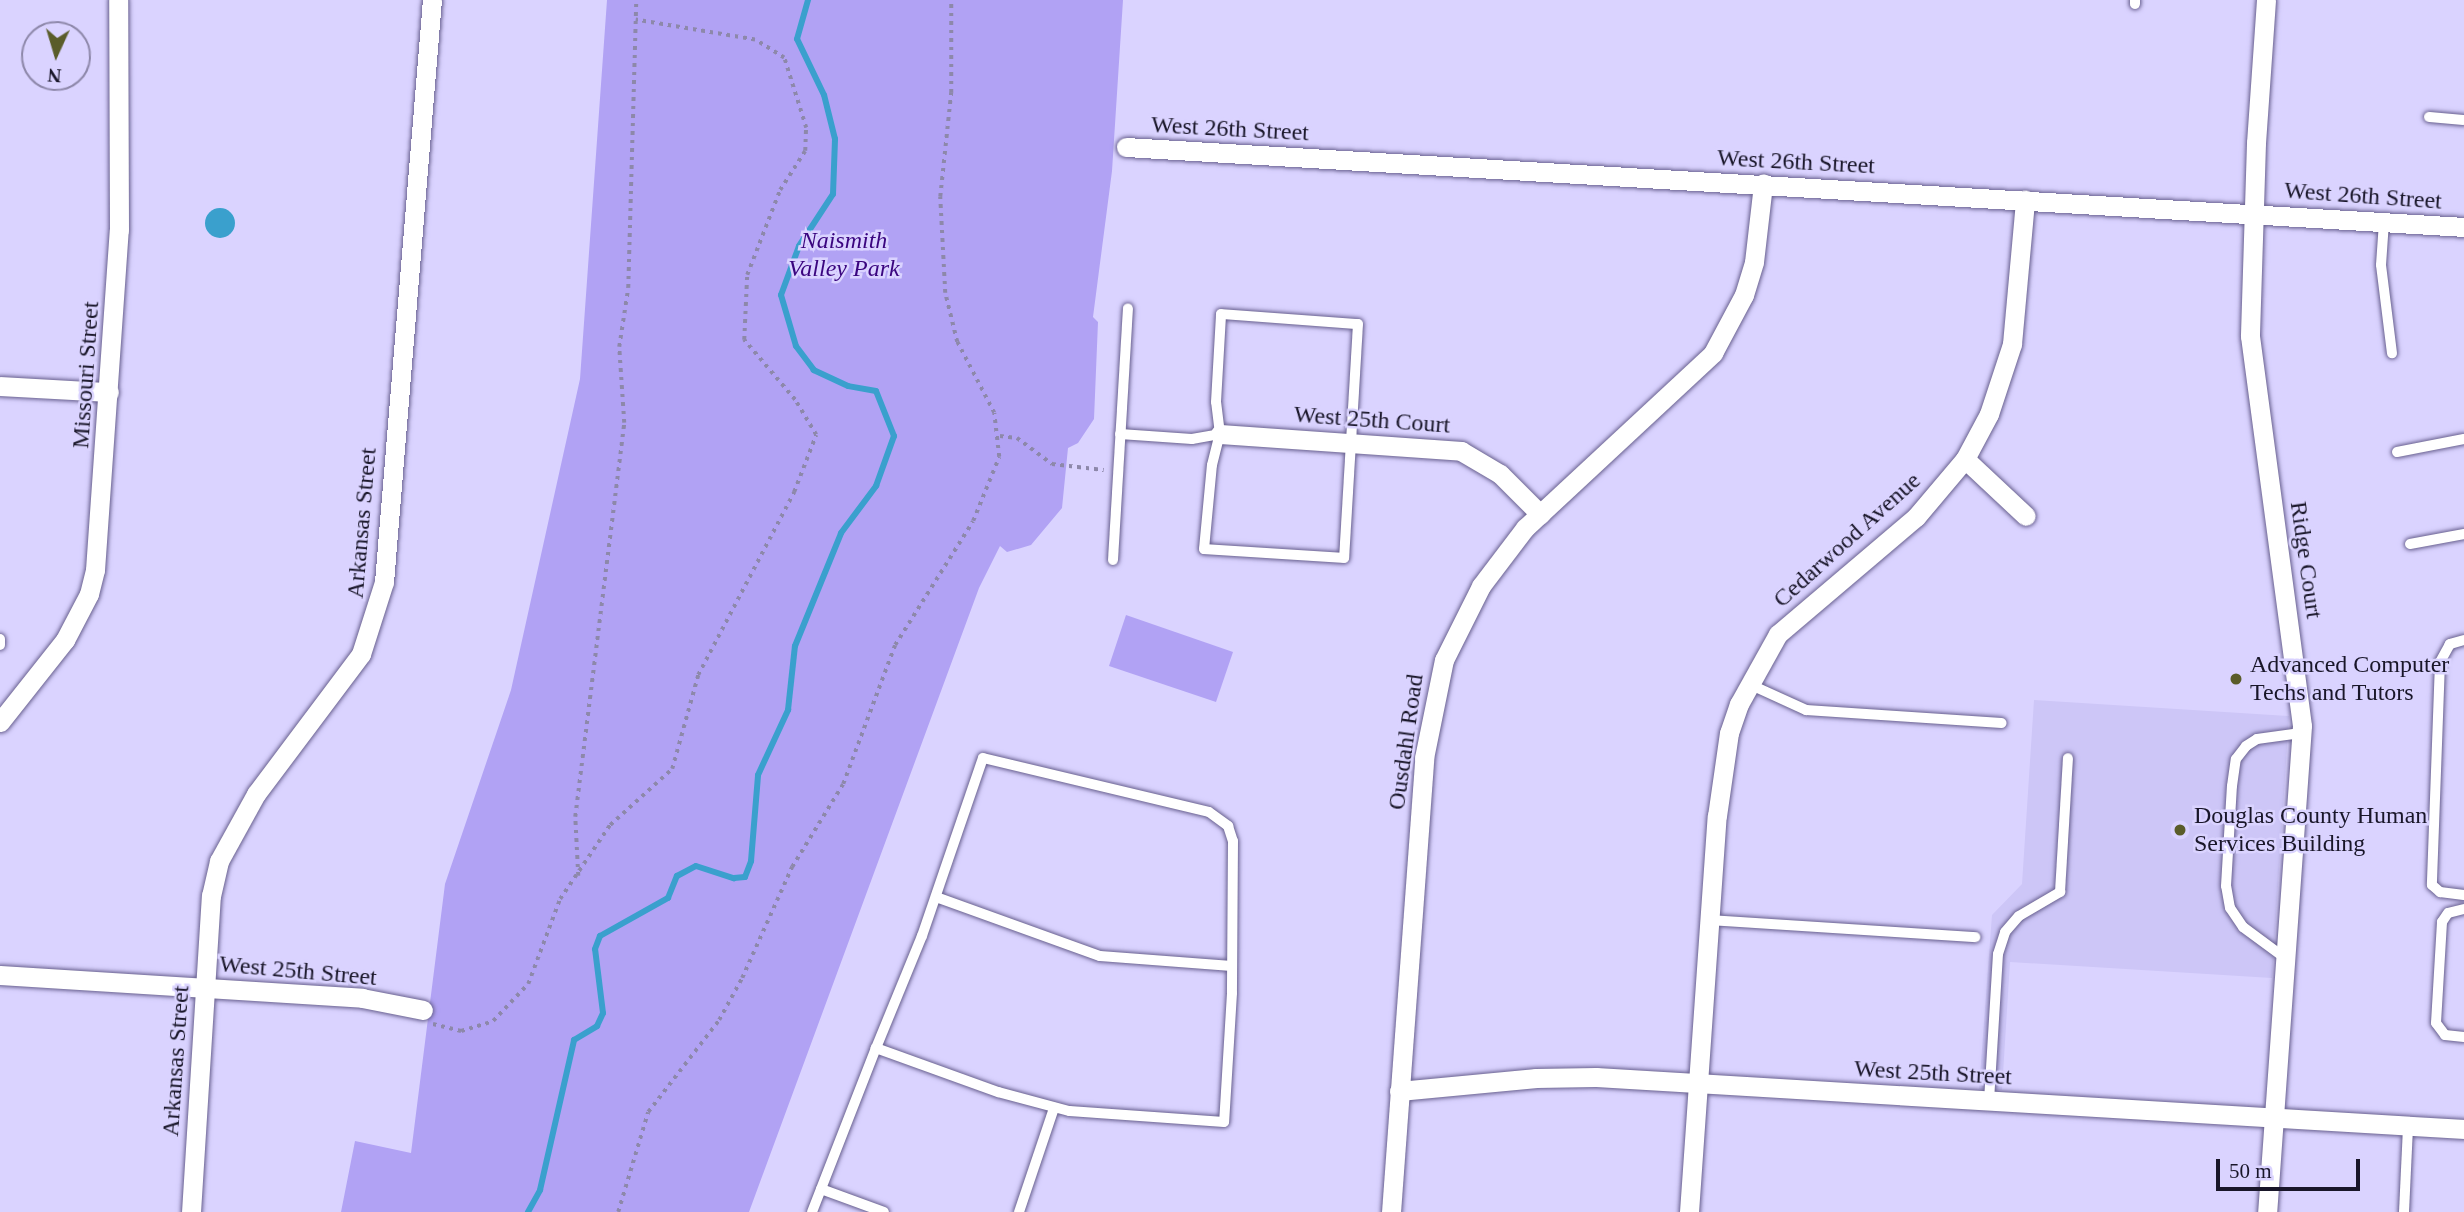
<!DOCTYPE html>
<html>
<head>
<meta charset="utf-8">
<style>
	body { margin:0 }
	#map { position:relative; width:2464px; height:1212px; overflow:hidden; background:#dad3ff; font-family:Georgia,serif }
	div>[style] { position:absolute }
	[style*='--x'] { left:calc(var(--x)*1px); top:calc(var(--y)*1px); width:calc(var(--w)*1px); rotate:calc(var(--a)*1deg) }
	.built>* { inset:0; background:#cdc6f7 }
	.green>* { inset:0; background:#b1a2f4 }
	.water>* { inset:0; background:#3aa0cd }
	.round { border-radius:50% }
	.stream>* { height:6px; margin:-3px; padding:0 3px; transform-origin:3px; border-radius:3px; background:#3aa0cd }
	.path>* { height:3.5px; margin-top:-1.75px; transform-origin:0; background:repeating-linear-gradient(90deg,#8d88aa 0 3.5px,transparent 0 8.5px) }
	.roads { filter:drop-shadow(0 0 2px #68608f) drop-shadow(0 0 2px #68608f) }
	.service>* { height:10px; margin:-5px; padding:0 5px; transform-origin:5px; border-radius:5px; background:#fff }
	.minor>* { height:19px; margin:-9.5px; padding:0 9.5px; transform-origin:9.5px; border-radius:9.5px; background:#fff }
	.dots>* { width:19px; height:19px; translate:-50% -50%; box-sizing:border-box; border:4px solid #dad3ff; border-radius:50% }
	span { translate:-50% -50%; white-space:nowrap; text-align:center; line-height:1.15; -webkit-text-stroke:5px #dad3ff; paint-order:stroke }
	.street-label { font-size:24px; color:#191629 }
	.park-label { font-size:24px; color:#3a057f; font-style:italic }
	.poi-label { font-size:24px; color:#191629 }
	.left { translate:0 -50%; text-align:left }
	.north { position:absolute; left:21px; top:21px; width:70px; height:70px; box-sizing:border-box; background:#dad3ff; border:2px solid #8d87a9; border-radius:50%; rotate:184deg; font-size:19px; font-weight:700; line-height:28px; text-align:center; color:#191629 }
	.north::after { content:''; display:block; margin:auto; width:24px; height:32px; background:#5a5c2a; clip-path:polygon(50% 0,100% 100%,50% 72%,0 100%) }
	.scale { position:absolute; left:2216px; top:1159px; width:144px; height:32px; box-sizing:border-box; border:4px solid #191629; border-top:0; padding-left:9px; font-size:21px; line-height:24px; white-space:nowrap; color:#191629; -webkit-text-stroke:5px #dad3ff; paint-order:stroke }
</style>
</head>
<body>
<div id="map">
	<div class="built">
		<i style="clip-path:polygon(2034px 700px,2289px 716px,2272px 978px,2010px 962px,2002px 1090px,1979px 1089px,1992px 915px,2022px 884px)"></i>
	</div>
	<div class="green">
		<i style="clip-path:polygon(607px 0,1123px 0,1112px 171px,1093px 317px,1098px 322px,1094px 419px,1078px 443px,1068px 448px,1062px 508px,1031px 545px,1007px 552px,1000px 546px,979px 588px,749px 1212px,341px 1212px,355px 1141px,411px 1153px,445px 884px,511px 690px,580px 379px)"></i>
		<i style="clip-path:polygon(1126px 615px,1233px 652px,1216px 702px,1109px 666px)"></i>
	</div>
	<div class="water">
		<i class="round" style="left:205px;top:208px;width:30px;height:30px"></i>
	</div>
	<div class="stream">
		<i style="--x:528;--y:1212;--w:25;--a:-61"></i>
		<i style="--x:540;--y:1190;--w:154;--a:-77.2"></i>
		<i style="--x:574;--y:1040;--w:27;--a:-31"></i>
		<i style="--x:597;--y:1026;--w:14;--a:-65"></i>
		<i style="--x:603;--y:1013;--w:64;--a:-97.1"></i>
		<i style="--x:595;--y:949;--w:14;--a:-69"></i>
		<i style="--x:600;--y:936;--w:78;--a:-29.2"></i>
		<i style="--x:668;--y:898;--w:24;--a:-68"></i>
		<i style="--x:677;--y:876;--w:21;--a:-28"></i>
		<i style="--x:696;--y:866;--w:40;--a:18"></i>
		<i style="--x:734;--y:878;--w:11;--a:-5"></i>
		<i style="--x:745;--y:877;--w:17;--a:-69"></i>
		<i style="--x:751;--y:861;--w:86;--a:-85.3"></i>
		<i style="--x:758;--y:775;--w:72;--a:-65.2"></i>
		<i style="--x:788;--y:710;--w:64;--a:-83.8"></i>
		<i style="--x:795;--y:646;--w:122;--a:-67.8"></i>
		<i style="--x:841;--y:533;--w:59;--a:-53.3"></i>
		<i style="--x:876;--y:486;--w:53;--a:-70.2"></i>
		<i style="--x:894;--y:436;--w:48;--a:-111.8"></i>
		<i style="--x:876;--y:391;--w:28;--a:-170"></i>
		<i style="--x:848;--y:386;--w:38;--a:-155"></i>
		<i style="--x:814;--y:370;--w:30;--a:-127"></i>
		<i style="--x:796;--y:346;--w:53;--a:-106.4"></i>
		<i style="--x:781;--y:295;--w:52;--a:-69.8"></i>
		<i style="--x:799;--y:246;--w:62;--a:-56.8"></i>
		<i style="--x:833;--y:194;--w:55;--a:-87.9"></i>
		<i style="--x:835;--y:139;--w:45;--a:-104"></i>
		<i style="--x:824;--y:95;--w:62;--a:-115.7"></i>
		<i style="--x:797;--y:39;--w:41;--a:-74.2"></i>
	</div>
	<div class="path">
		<i style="--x:1000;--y:436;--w:17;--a:7"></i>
		<i style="--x:1017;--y:438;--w:44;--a:36.6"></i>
		<i style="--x:1052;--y:464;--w:52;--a:6.6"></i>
		<i style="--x:578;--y:876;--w:59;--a:-92.9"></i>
		<i style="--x:575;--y:817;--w:397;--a:-82.9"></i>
		<i style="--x:624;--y:423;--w:76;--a:-93.8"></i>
		<i style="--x:619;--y:347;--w:60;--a:-81.3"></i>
		<i style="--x:628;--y:288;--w:288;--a:-88.4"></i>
		<i style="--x:433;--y:1024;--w:29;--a:14"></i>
		<i style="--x:461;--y:1031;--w:34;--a:-17"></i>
		<i style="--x:493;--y:1021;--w:51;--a:-46.6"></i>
		<i style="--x:528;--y:984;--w:91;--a:-69.4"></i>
		<i style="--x:560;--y:899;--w:89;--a:-56"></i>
		<i style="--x:610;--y:825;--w:84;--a:-42.1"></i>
		<i style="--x:672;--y:769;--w:98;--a:-74.5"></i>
		<i style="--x:698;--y:675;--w:207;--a:-62.3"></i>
		<i style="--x:794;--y:492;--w:61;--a:-68.9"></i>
		<i style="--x:816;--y:435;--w:41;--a:-121"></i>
		<i style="--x:795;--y:400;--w:79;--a:-130.4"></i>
		<i style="--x:744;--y:340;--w:65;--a:-87.4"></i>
		<i style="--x:747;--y:275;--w:91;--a:-68.8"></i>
		<i style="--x:780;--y:190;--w:46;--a:-57.3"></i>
		<i style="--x:805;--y:151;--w:23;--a:-88"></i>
		<i style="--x:806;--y:128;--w:73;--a:-107.4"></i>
		<i style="--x:784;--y:58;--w:34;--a:-148"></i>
		<i style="--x:755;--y:40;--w:121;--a:-170.5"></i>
		<i style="--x:618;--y:1212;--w:104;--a:-73.3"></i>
		<i style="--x:648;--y:1112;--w:116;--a:-52.3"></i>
		<i style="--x:719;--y:1020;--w:48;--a:-61.3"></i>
		<i style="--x:742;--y:978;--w:122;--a:-65.8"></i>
		<i style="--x:792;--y:867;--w:97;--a:-58.4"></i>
		<i style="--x:843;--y:784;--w:148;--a:-69.5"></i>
		<i style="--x:895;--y:645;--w:146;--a:-57.8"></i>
		<i style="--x:973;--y:521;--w:69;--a:-67.9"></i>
		<i style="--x:999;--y:457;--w:44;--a:-96.5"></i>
		<i style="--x:994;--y:413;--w:80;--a:-117.5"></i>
		<i style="--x:957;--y:342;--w:50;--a:-103.8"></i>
		<i style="--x:945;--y:293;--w:96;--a:-93"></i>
		<i style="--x:940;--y:197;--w:105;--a:-84"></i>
		<i style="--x:951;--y:93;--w:93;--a:-90"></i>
	</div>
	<div class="roads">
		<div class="service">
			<i style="--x:2135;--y:4;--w:4;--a:-90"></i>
			<i style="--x:2429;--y:117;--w:35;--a:5"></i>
			<i style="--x:2384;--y:222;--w:43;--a:94"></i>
			<i style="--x:2381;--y:265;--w:89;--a:82.9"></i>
			<i style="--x:1221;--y:314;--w:137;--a:4.2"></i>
			<i style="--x:1358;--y:324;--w:234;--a:93.4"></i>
			<i style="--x:1344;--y:558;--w:140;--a:-176.3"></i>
			<i style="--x:1204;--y:549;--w:84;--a:-84.6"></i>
			<i style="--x:1212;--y:465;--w:32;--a:-76"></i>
			<i style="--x:1220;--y:434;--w:32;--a:-97"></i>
			<i style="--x:1216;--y:402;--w:88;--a:-86.7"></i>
			<i style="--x:1120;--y:434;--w:72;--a:4"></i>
			<i style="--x:1192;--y:439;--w:28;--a:-10"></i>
			<i style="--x:2397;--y:452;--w:68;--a:-11"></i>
			<i style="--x:2410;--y:544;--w:55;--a:-10.5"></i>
			<i style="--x:1113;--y:560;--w:252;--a:-86.6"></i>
			<i style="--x:0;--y:639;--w:6;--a:90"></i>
			<i style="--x:2464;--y:640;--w:15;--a:164"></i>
			<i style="--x:2450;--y:644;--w:21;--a:119"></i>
			<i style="--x:2440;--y:662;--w:223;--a:92.1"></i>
			<i style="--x:2432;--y:885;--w:11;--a:41"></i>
			<i style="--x:2440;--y:892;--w:24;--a:7"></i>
			<i style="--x:1749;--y:684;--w:63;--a:24.5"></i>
			<i style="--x:1806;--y:710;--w:196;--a:3.8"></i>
			<i style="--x:936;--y:897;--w:174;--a:19.8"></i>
			<i style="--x:1100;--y:956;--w:132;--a:4.3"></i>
			<i style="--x:2464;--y:909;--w:16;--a:166"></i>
			<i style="--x:2448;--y:913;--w:11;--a:124"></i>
			<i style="--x:2442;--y:922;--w:101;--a:93.4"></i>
			<i style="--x:2436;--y:1023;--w:15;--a:53"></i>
			<i style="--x:2445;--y:1035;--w:19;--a:6"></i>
			<i style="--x:1710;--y:920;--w:266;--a:3.7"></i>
			<i style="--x:2285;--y:958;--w:52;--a:-143.6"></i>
			<i style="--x:2243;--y:927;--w:23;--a:-124"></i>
			<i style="--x:2230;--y:908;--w:22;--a:-100"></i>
			<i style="--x:2226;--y:886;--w:100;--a:-86.6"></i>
			<i style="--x:2232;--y:786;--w:27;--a:-82"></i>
			<i style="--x:2236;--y:759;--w:16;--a:-52"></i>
			<i style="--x:2246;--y:746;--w:13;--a:-32"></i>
			<i style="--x:2257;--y:739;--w:44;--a:-7.8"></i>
			<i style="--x:1989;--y:1101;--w:147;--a:-86.5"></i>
			<i style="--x:1998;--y:954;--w:23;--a:-72"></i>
			<i style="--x:2005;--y:932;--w:21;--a:-49"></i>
			<i style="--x:2019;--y:916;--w:48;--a:-30.3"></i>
			<i style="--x:2060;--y:892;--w:134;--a:-86.6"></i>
			<i style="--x:821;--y:1189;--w:67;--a:20.1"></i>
			<i style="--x:812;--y:1212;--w:176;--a:-68.7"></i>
			<i style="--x:876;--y:1048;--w:121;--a:-67.7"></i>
			<i style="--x:922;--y:936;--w:188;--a:-71.1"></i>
			<i style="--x:983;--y:758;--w:232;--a:13.4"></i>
			<i style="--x:1209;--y:812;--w:24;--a:36"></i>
			<i style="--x:1228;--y:826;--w:16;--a:72"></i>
			<i style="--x:1233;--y:841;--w:152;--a:90.4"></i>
			<i style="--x:1232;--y:993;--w:129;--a:93.5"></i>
			<i style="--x:1224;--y:1122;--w:155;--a:-175.9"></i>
			<i style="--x:1069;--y:1111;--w:73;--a:-165"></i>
			<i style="--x:998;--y:1092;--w:130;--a:-160.2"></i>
			<i style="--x:1019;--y:1212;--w:110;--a:-71.4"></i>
			<i style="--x:2404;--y:1212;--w:86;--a:-87.3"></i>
		</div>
		<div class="minor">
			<i style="--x:2266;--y:0;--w:143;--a:94"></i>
			<i style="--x:2256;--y:143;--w:193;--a:91.8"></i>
			<i style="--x:2250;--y:336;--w:393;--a:82.4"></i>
			<i style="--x:2302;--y:726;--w:487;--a:94.1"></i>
			<i style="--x:1126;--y:147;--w:1340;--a:3.42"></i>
			<i style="--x:0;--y:386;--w:109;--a:3.2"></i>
			<i style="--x:1220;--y:434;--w:242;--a:4"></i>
			<i style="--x:1461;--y:451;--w:45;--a:30.5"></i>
			<i style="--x:1500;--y:474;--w:57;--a:45"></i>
			<i style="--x:1965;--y:459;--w:83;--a:43.1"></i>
			<i style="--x:0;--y:722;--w:105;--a:-51.6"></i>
			<i style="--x:65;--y:640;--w:52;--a:-62.4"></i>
			<i style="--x:89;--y:594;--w:25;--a:-76"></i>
			<i style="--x:95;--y:570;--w:341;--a:-86"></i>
			<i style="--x:119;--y:230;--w:230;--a:-90.2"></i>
			<i style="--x:0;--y:975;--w:363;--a:3.6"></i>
			<i style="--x:362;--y:998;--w:62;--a:11.1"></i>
			<i style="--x:1399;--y:1091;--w:138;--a:-5.4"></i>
			<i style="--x:1536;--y:1078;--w:60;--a:-1"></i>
			<i style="--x:1596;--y:1077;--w:870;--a:3.43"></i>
			<i style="--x:191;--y:1212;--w:317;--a:-86.4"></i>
			<i style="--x:211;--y:896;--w:36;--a:-77"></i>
			<i style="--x:219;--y:861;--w:77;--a:-61.1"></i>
			<i style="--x:256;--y:794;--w:175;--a:-53.1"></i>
			<i style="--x:361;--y:654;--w:76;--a:-72.3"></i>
			<i style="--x:384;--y:582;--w:584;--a:-85.29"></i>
			<i style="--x:1391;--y:1212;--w:455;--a:-85.8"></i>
			<i style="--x:1424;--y:758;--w:100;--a:-78.5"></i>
			<i style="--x:1444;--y:660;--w:83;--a:-63.4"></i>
			<i style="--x:1481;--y:586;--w:73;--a:-52.8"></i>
			<i style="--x:1525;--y:528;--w:257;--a:-42.9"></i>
			<i style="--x:1713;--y:353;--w:66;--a:-61.9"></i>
			<i style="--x:1744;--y:295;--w:34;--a:-73"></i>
			<i style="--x:1754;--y:262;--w:79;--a:-83.4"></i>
			<i style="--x:1689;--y:1212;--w:397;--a:-86"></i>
			<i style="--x:1717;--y:816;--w:84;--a:-81.8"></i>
			<i style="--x:1729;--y:733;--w:31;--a:-71"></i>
			<i style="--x:1739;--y:704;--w:80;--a:-60.9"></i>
			<i style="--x:1778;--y:634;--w:181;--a:-40.3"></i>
			<i style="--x:1916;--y:517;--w:76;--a:-49.8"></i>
			<i style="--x:1965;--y:459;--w:51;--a:-61.9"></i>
			<i style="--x:1989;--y:414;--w:74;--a:-71.8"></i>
			<i style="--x:2012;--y:344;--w:145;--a:-84.8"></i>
		</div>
	</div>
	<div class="dots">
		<i style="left:2236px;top:679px;background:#5a5c2a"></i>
		<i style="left:2180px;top:830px;background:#5a5c2a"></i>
	</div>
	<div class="street-label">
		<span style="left:1230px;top:129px;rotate:3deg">West 26th Street</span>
		<span style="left:1796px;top:162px;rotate:3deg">West 26th Street</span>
		<span style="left:2363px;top:196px;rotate:4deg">West 26th Street</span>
		<span style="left:86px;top:375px;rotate:-86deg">Missouri Street</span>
		<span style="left:1372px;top:420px;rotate:4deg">West 25th Court</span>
		<span style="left:362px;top:523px;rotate:-85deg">Arkansas Street</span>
		<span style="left:1847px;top:540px;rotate:-42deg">Cedarwood Avenue</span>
		<span style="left:2306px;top:560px;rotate:82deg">Ridge Court</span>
		<span style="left:1406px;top:742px;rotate:-82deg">Ousdahl Road</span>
		<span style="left:298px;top:971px;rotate:5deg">West 25th Street</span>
		<span style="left:176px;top:1061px;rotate:-86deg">Arkansas Street</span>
		<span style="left:1933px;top:1073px;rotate:3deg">West 25th Street</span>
	</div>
	<div class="park-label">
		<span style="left:844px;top:255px">Naismith<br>Valley Park</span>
	</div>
	<div class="poi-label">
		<span class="left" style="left:2250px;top:679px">Advanced Computer<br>Techs and Tutors</span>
		<span class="left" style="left:2194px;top:830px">Douglas County Human<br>Services Building</span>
	</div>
	<div class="north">N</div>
	<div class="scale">50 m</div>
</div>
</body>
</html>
